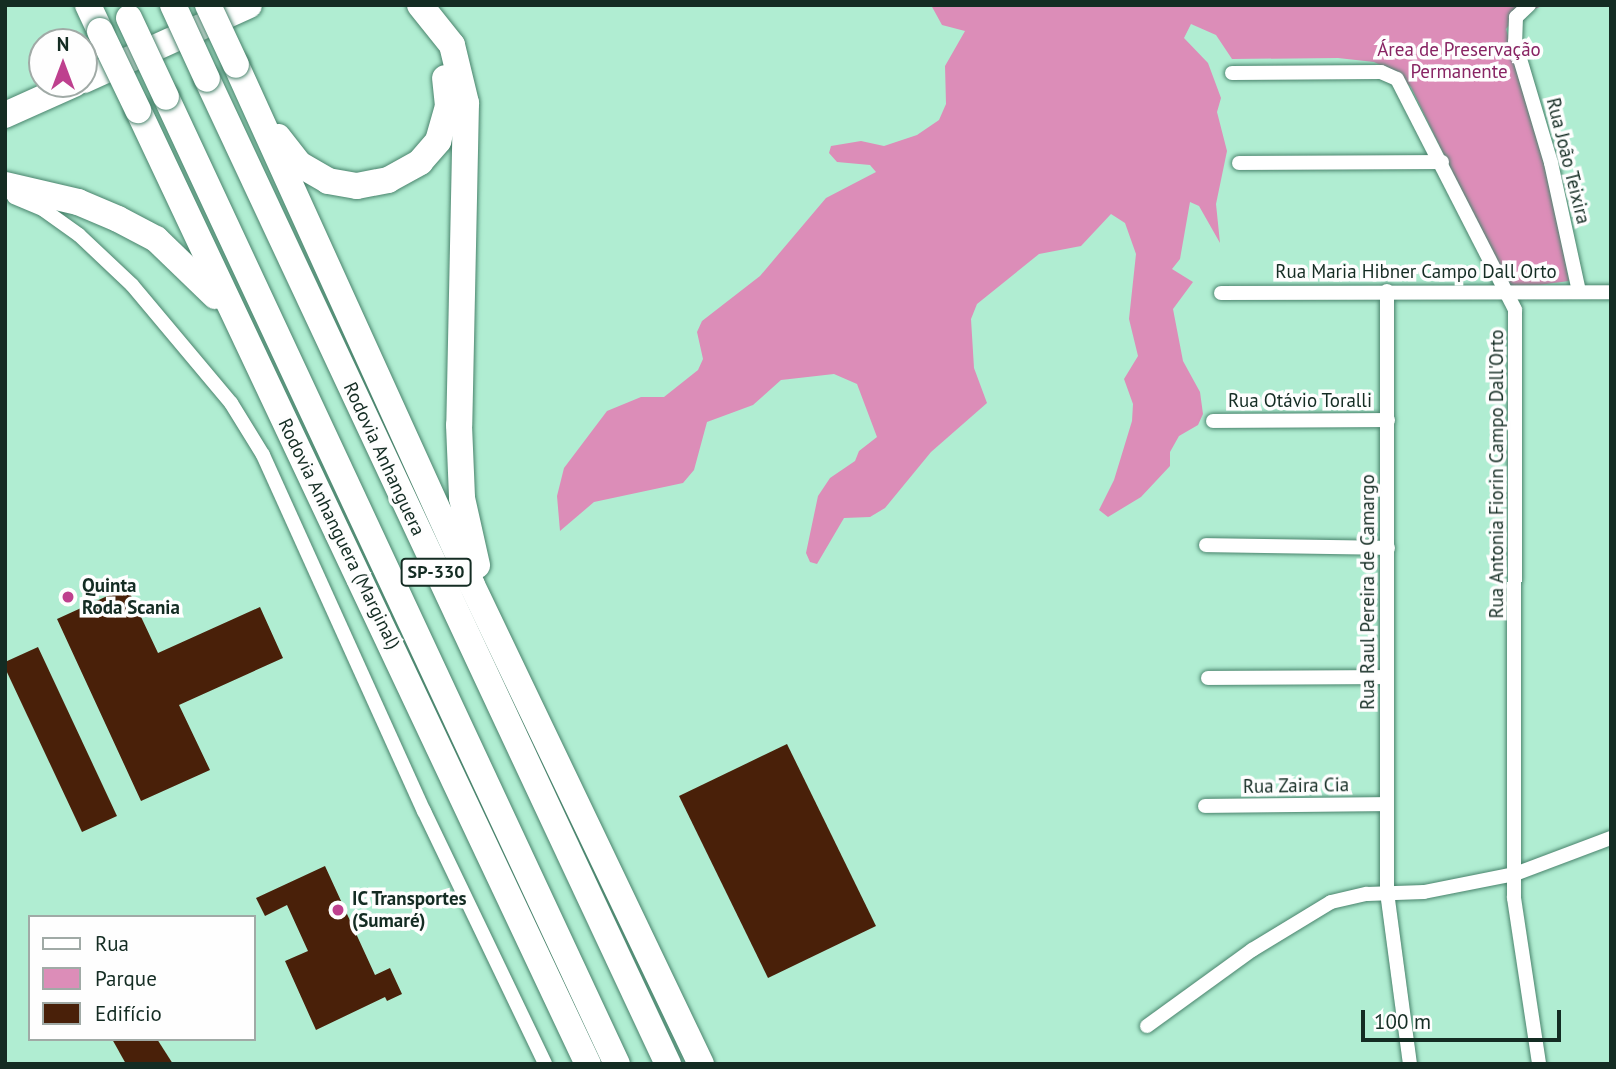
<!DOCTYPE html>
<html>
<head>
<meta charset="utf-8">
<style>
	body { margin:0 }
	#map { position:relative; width:1616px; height:1069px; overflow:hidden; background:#b0edd2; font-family:"PT Sans",sans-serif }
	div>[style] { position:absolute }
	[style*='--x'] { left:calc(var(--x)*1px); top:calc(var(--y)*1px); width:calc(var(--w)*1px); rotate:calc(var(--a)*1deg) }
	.green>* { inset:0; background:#dc8db8 }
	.building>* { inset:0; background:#492009 }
	.roads { filter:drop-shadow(0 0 2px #49836c) drop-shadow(0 0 2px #49836c) }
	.street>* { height:14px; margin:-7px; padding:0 7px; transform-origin:7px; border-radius:7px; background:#fff }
	.highway>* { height:26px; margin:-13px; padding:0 13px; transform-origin:13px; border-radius:13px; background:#fff }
	.bridges { filter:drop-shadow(0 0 2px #49836c) drop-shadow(0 0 2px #49836c) }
	.highway-bridge>* { height:26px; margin:-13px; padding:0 13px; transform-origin:13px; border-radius:13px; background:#fff }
	.dots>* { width:19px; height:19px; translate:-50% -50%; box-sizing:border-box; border:4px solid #fefefe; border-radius:50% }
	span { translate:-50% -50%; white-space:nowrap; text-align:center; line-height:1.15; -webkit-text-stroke:7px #fefefe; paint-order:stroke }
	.shield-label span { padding:2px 5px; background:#fefefe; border:2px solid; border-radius:5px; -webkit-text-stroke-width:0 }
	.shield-label { font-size:18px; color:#142c23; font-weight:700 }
	.park-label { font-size:19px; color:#882463 }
	.street-label { font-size:19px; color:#142c23 }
	.poi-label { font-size:19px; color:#142c23; font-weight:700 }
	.left { translate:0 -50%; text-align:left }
	.frame { position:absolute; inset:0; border:7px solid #142c23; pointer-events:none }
	.legend { position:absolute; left:28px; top:915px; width:228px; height:126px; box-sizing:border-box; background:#fefefe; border:2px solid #a0aaa6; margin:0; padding:9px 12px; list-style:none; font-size:21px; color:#142c23 }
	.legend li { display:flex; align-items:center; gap:14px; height:35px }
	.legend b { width:35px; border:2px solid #a0aaa6 }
	.north { position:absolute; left:28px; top:28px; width:70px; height:70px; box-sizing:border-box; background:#fefefe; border:2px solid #a0aaa6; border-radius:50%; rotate:0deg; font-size:19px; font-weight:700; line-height:28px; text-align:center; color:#142c23 }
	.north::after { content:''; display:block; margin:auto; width:24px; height:32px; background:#be408e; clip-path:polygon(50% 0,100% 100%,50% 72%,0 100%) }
	.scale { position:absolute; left:1361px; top:1010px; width:200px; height:32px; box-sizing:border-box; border:4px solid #142c23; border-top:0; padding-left:9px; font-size:21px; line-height:24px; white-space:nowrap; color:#142c23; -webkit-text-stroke:5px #fefefe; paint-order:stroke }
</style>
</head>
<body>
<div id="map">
	<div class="green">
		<i style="clip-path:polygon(931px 5px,1544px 5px,1515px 18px,1506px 29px,1547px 169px,1569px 281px,1509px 289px,1411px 87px,1391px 70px,1374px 62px,1338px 58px,1232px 59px,1216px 35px,1191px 24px,1184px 38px,1208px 63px,1221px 98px,1217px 112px,1227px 151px,1216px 204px,1220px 243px,1199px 206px,1190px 202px,1180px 259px,1172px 269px,1193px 282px,1173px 309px,1183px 361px,1200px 392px,1203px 414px,1198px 425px,1179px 436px,1170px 452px,1170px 466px,1141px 497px,1108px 517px,1099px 510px,1114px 480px,1132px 421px,1133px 404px,1124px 379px,1138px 356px,1129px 319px,1136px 254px,1125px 223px,1111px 214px,1081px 246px,1039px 254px,977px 304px,971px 319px,974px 368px,987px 403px,931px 452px,885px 508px,870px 517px,844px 518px,817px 564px,810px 562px,806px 553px,818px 496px,830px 478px,855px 461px,859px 451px,877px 437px,857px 384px,834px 374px,781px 380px,753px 405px,707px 422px,694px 470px,683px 483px,594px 502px,560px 531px,557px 496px,564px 468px,607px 411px,641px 397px,664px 397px,698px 370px,703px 359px,697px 332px,702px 321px,760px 276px,826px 198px,876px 172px,870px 165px,837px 162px,829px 153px,831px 146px,861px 141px,884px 146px,917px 135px,939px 120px,946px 104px,945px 66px,965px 31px,942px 25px)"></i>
	</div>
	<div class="building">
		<i style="clip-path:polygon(127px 587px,158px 653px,260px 607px,283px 658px,179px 705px,210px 770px,141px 801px,57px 619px)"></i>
		<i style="clip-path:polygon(38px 647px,117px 816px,82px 832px,5px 668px,5px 662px)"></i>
		<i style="clip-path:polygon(787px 744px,876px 926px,768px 978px,679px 796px)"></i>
		<i style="clip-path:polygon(325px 866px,375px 975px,390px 968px,402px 994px,387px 1001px,385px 997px,316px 1030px,285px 961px,308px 951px,287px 905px,265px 916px,256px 898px)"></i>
		<i style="clip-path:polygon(112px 1039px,157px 1039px,173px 1064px,126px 1064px)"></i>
	</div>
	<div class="roads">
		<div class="street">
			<i style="--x:1529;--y:5;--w:18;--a:137"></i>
			<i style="--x:1516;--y:17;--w:25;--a:92"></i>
			<i style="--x:1515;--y:42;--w:126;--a:73.4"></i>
			<i style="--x:1551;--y:163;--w:131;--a:77.7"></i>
			<i style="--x:1232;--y:73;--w:149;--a:-0.4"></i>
			<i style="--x:1381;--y:72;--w:17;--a:24"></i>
			<i style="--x:1397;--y:79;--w:259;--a:62.9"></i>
			<i style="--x:1515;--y:310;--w:588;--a:90.1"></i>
			<i style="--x:1514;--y:898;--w:168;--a:81.4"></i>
			<i style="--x:1239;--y:163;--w:203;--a:-0.3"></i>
			<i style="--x:14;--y:197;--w:33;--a:23"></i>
			<i style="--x:44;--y:210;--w:43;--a:35.5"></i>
			<i style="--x:79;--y:235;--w:73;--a:43.3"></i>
			<i style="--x:132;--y:285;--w:154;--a:50"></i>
			<i style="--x:231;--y:403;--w:61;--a:58.4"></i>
			<i style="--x:263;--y:455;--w:391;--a:65.7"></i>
			<i style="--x:424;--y:811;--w:280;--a:64.4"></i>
			<i style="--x:1387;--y:291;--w:601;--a:90"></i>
			<i style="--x:1387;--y:892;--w:174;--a:82.4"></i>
			<i style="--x:1221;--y:293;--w:390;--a:-0.1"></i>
			<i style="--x:1213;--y:421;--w:175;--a:-0.3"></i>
			<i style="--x:1206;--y:545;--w:182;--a:0.9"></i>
			<i style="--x:1208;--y:678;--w:179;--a:-0.3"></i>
			<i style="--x:1205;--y:806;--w:182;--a:-0.6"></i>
			<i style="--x:1147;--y:1026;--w:130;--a:-35.9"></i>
			<i style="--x:1252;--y:950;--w:92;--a:-31.3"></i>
			<i style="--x:1331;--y:902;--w:37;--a:-13"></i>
			<i style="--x:1367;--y:894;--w:57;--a:-2"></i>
			<i style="--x:1424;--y:892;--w:93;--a:-11.2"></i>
			<i style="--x:1515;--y:874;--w:103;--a:-20.6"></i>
		</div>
		<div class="highway">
			<i style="--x:88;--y:5;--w:29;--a:65"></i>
			<i style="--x:420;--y:5;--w:51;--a:51.3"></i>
			<i style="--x:452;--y:45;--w:60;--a:76.4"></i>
			<i style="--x:466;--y:103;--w:322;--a:91.2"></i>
			<i style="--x:459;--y:425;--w:73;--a:87.6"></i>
			<i style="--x:462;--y:498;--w:69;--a:77.4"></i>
			<i style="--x:236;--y:65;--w:571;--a:65.59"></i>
			<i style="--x:472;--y:585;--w:531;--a:64.45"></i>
			<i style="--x:207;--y:79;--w:1088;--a:64.92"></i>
			<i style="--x:84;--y:80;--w:181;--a:-24.4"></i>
			<i style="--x:166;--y:97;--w:1067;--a:65"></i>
			<i style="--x:138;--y:110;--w:1055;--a:64.75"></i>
			<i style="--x:5;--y:115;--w:76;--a:-24.2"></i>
			<i style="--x:278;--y:137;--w:34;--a:52"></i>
			<i style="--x:299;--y:164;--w:34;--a:30"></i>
			<i style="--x:328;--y:181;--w:29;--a:10"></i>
			<i style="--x:357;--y:186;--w:32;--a:-11"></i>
			<i style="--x:388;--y:180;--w:37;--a:-29"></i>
			<i style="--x:420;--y:162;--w:28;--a:-49"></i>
			<i style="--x:438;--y:141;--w:36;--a:-74"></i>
			<i style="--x:448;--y:106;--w:28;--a:-96"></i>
			<i style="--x:5;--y:185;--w:75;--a:13.1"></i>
			<i style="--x:78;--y:202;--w:43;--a:23"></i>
			<i style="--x:118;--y:219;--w:43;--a:27.8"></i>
			<i style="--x:156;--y:239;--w:82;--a:44"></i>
		</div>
	</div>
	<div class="bridges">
		<div class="highway-bridge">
			<i style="--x:173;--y:5;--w:81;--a:65.3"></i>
			<i style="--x:208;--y:5;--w:66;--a:65"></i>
			<i style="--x:129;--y:18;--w:87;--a:64.9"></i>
			<i style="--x:100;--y:31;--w:88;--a:64.3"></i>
		</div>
	</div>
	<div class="dots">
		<i style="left:68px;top:597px;background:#be408e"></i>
		<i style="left:338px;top:910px;background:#be408e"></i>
	</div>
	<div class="shield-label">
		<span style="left:436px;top:572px">SP-330</span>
	</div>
	<div class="park-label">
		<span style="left:1459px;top:61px">Área de Preservação<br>Permanente</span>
	</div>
	<div class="street-label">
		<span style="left:1568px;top:161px;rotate:76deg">Rua João Teixira</span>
		<span style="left:1416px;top:272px">Rua Maria Hibner Campo Dall Orto</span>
		<span style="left:1300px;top:401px">Rua Otávio Toralli</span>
		<span style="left:384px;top:459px;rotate:65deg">Rodovia Anhanguera</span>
		<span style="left:1497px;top:474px;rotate:-90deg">Rua Antonia Fiorin Campo Dall'Orto</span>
		<span style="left:339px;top:534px;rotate:64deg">Rodovia Anhanguera (Marginal)</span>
		<span style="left:1368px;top:592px;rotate:-90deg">Rua Raul Pereira de Camargo</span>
		<span style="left:1296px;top:786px;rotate:-1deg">Rua Zaira Cia</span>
	</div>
	<div class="poi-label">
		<span class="left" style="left:82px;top:597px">Quinta<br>Roda Scania</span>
		<span class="left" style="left:352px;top:910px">IC Transportes<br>(Sumaré)</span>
	</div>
	<div class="frame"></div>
	<ul class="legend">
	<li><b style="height:9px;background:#fff"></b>Rua</li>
	<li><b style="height:19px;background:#dc8db8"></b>Parque</li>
	<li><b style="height:19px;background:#492009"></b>Edifício</li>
	</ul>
	<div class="north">N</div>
	<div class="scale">100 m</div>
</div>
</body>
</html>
